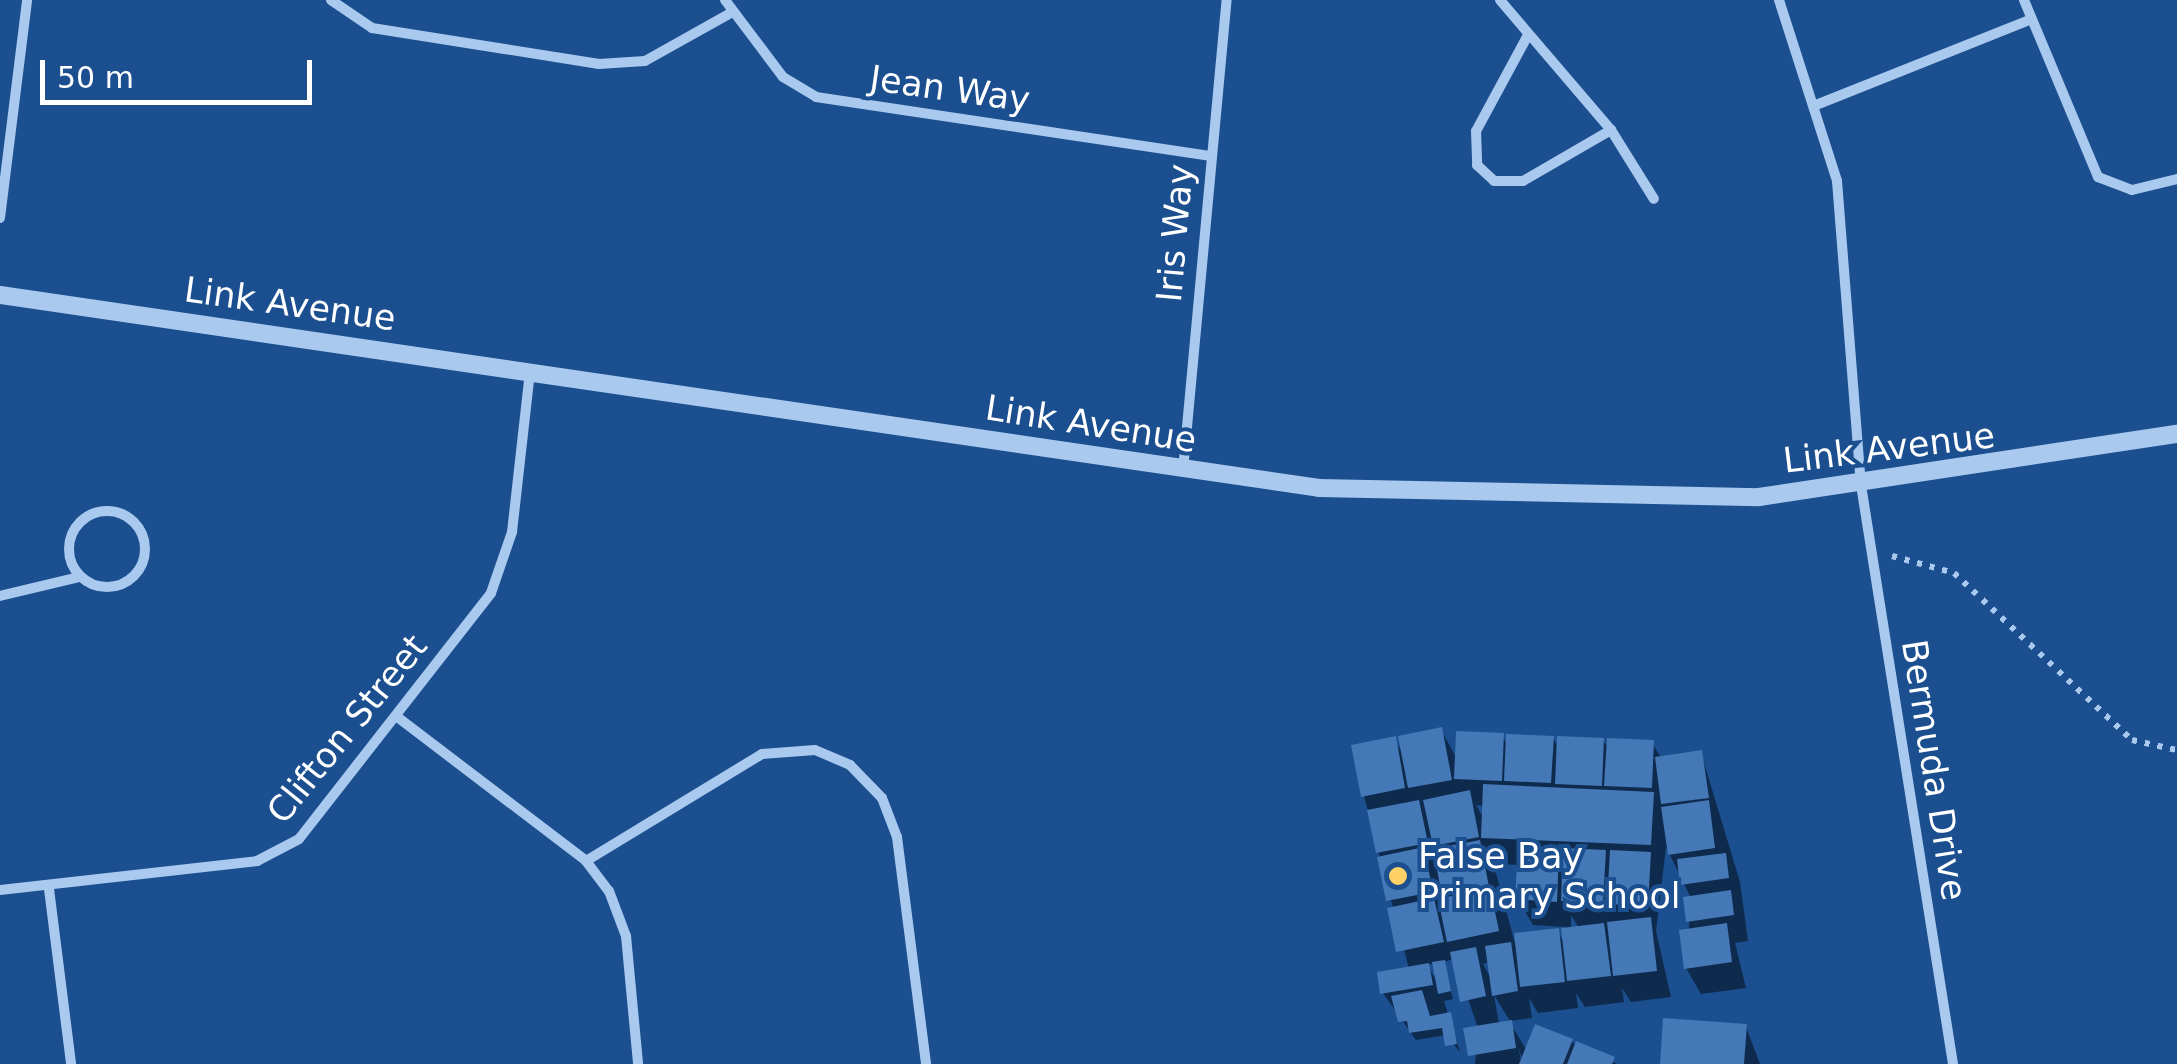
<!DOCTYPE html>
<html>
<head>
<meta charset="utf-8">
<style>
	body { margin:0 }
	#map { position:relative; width:2177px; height:1064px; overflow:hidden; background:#1b4f8f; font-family:"DejaVu Sans",sans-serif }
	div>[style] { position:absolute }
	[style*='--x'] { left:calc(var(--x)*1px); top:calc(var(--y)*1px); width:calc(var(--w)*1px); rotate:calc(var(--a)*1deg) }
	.shadow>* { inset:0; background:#0007 }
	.building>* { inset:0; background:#4478b7 }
	.path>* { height:6px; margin-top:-3px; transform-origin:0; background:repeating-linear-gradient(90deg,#a9c9ee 0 5px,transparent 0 13px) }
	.minor>* { height:10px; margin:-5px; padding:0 5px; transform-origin:5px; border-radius:5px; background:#a9c9ee }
	.minor>.ring { margin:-5px; padding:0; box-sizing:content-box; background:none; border:10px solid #a9c9ee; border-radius:50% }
	.tertiary>* { height:18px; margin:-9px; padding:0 9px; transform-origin:9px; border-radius:9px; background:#a9c9ee }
	.dots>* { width:28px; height:28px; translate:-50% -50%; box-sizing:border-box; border:5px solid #1b4f8f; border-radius:50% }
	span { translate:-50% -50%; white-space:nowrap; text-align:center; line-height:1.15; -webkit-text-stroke:8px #1b4f8f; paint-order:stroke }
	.street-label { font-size:35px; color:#fff }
	.poi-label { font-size:35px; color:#fff }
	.left { translate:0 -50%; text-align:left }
	.scale { position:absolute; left:40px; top:60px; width:272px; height:45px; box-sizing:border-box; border:5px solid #fff; border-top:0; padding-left:12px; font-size:30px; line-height:35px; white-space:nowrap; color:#fff; -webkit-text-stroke:8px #1b4f8f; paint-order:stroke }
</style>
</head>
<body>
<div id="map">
	<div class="shadow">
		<i style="clip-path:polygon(evenodd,1441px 730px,1457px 759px,1502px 736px,1508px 746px,1553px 738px,1559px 749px,1603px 740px,1609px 750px,1652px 743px,1662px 759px,1701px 753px,1740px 882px,1748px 941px,1735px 943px,1746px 988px,1701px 994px,1686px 968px,1691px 898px,1666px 847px,1656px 931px,1671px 997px,1631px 1002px,1622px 988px,1624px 1002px,1585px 1007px,1576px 993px,1578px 1008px,1538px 1013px,1529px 998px,1532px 1018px,1510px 1021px,1494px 995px,1499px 1024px,1510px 1023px,1527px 1051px,1571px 1042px,1617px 1064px,1524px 1064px,1518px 1047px,1522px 1064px,1475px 1064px,1478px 1028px,1454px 959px,1443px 962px,1453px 999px,1444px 1001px,1460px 1052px,1446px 1035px,1416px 1040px,1383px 993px,1409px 969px,1364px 796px,1394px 739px,1404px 756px,1441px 730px,1476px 805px,1484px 806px,1484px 819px,1476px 805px,1441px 730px,1490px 851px,1498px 864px,1519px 865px,1518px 899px,1533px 925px,1565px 927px,1565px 945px,1557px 931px,1520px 962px,1490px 851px,1441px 730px,1571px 915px,1579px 928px,1571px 929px,1571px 915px,1441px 730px,1490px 962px,1492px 980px,1483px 964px,1490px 962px,1441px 730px,1435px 963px,1438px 983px,1427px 965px,1435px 963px)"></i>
		<i style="clip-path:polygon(1746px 1027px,1760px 1064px,1662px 1064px)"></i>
	</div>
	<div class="building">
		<i style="clip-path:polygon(1442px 727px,1452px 780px,1408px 788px,1398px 736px)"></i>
		<i style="clip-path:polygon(1456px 731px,1504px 733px,1502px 781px,1454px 779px)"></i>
		<i style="clip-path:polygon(1506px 734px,1554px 736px,1551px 783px,1504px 781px)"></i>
		<i style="clip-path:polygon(1396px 736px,1405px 788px,1361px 797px,1351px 745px)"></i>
		<i style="clip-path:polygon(1557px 736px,1604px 738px,1602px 786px,1555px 784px)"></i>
		<i style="clip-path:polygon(1607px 738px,1654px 740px,1652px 788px,1604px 786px)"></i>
		<i style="clip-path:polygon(1702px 750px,1709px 798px,1661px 804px,1655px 757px)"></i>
		<i style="clip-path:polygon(1483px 784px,1654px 792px,1651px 845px,1481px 838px)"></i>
		<i style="clip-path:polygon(1470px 790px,1479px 837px,1433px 846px,1423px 800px)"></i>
		<i style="clip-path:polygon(1419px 800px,1428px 843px,1376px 853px,1367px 810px)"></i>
		<i style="clip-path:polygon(1709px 800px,1715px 848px,1668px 855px,1661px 807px)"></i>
		<i style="clip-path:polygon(1480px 840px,1489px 887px,1442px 896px,1433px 849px)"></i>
		<i style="clip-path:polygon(1518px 846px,1559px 848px,1557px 902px,1515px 899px)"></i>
		<i style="clip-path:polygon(1424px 847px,1433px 892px,1386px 901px,1377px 857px)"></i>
		<i style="clip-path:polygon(1563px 848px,1606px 850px,1603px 903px,1561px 901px)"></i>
		<i style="clip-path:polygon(1610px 850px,1651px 852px,1648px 906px,1607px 904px)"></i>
		<i style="clip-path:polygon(1726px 853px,1729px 878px,1680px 885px,1677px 859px)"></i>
		<i style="clip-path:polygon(1490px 888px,1499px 931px,1447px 942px,1438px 899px)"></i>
		<i style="clip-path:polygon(1731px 890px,1734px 915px,1686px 922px,1683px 897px)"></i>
		<i style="clip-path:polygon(1434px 898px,1444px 942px,1396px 952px,1387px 908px)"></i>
		<i style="clip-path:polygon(1651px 917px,1657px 971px,1613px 976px,1607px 922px)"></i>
		<i style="clip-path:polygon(1604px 923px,1611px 976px,1567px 981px,1561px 928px)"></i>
		<i style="clip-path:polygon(1727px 923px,1732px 962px,1684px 969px,1679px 930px)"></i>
		<i style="clip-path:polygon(1559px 928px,1565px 982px,1520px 987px,1514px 933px)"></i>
		<i style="clip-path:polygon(1511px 942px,1518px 991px,1492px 996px,1485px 946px)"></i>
		<i style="clip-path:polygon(1476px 947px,1486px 996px,1460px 1002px,1450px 952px)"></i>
		<i style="clip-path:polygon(1445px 960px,1451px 991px,1438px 994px,1432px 962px)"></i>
		<i style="clip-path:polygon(1429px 963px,1433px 985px,1380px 994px,1377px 972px)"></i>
		<i style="clip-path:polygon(1422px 990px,1430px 1016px,1451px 1012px,1457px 1044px,1445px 1046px,1442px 1028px,1409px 1033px,1407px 1021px,1398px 1022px,1391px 996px)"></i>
		<i style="clip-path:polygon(1663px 1018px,1747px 1024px,1744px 1064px,1660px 1064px)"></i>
		<i style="clip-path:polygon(1512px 1020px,1516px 1048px,1468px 1056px,1463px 1028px)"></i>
		<i style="clip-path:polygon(1535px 1024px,1573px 1039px,1563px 1064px,1519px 1064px)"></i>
		<i style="clip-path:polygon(1576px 1041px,1615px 1057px,1612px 1064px,1567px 1064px)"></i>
	</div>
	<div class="path">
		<i style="--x:1892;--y:556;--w:64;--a:15.3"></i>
		<i style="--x:1954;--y:573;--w:244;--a:43.2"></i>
		<i style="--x:2132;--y:740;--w:46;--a:12.5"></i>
	</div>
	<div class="minor">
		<i style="--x:331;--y:0;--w:50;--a:34.3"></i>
		<i style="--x:372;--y:28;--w:230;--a:9"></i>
		<i style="--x:599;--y:64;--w:46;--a:-3.7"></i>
		<i style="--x:645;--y:61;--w:98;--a:-29.2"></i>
		<i style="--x:725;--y:0;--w:96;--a:53"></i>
		<i style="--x:783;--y:77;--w:39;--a:31"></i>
		<i style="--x:816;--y:97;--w:398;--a:8.5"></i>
		<i style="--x:1500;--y:0;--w:171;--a:49.5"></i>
		<i style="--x:1611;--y:130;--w:81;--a:58.1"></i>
		<i style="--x:1779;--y:0;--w:190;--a:72.2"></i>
		<i style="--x:1837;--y:181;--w:305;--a:85.5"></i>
		<i style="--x:1861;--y:485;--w:586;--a:80.97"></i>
		<i style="--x:2024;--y:0;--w:192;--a:67.3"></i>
		<i style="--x:2098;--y:177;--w:36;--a:21"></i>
		<i style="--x:2132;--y:190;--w:46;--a:-13.7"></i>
		<i style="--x:1528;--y:35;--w:109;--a:118.4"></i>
		<i style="--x:1476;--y:131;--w:34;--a:88"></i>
		<i style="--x:1477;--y:165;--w:23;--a:43"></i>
		<i style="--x:1494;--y:181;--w:29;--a:0"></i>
		<i style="--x:1523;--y:181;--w:102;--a:-30.1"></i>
		<i style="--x:1816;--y:105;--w:230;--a:-21.7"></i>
		<i style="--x:0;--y:218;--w:220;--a:-82.9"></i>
		<i style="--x:1183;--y:470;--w:472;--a:-84.7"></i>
		<i class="ring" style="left:69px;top:511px;width:66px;height:66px"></i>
		<i style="--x:0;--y:596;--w:81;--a:-13.5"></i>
		<i style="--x:396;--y:716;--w:239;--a:37.3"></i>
		<i style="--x:586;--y:861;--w:38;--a:53"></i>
		<i style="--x:609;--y:891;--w:48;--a:69.3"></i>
		<i style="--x:626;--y:936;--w:129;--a:84.6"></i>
		<i style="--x:586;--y:861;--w:206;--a:-31.3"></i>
		<i style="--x:762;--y:754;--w:53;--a:-4.3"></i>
		<i style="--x:815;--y:750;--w:38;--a:23"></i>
		<i style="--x:850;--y:765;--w:46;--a:45.9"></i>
		<i style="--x:882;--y:798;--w:42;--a:69"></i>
		<i style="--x:897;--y:837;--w:229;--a:82.7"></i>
		<i style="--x:49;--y:889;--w:176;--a:82.8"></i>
		<i style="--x:0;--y:890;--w:259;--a:-6.4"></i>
		<i style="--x:257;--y:861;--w:47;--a:-27.6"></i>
		<i style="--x:299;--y:839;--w:312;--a:-52"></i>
		<i style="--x:491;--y:593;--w:65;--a:-71"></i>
		<i style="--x:512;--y:532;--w:161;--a:-83.6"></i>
	</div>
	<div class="tertiary">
		<i style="--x:0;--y:295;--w:1333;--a:8.32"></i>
		<i style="--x:1319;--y:488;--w:440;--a:1.2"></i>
		<i style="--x:1759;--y:497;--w:423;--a:-8.6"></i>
	</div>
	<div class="dots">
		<i style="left:1398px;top:876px;background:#ffd166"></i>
	</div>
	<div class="street-label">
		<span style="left:950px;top:89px;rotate:8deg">Jean Way</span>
		<span style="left:1175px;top:233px;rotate:-85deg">Iris Way</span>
		<span style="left:290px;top:304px;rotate:8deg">Link Avenue</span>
		<span style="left:1091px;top:424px;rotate:9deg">Link Avenue</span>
		<span style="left:1889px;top:448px;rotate:-7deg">Link Avenue</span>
		<span style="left:347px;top:729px;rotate:-51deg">Clifton Street</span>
		<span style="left:1934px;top:770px;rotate:81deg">Bermuda Drive</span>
	</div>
	<div class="poi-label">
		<span class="left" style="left:1418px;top:876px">False Bay<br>Primary School</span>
	</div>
	<div class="scale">50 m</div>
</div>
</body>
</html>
